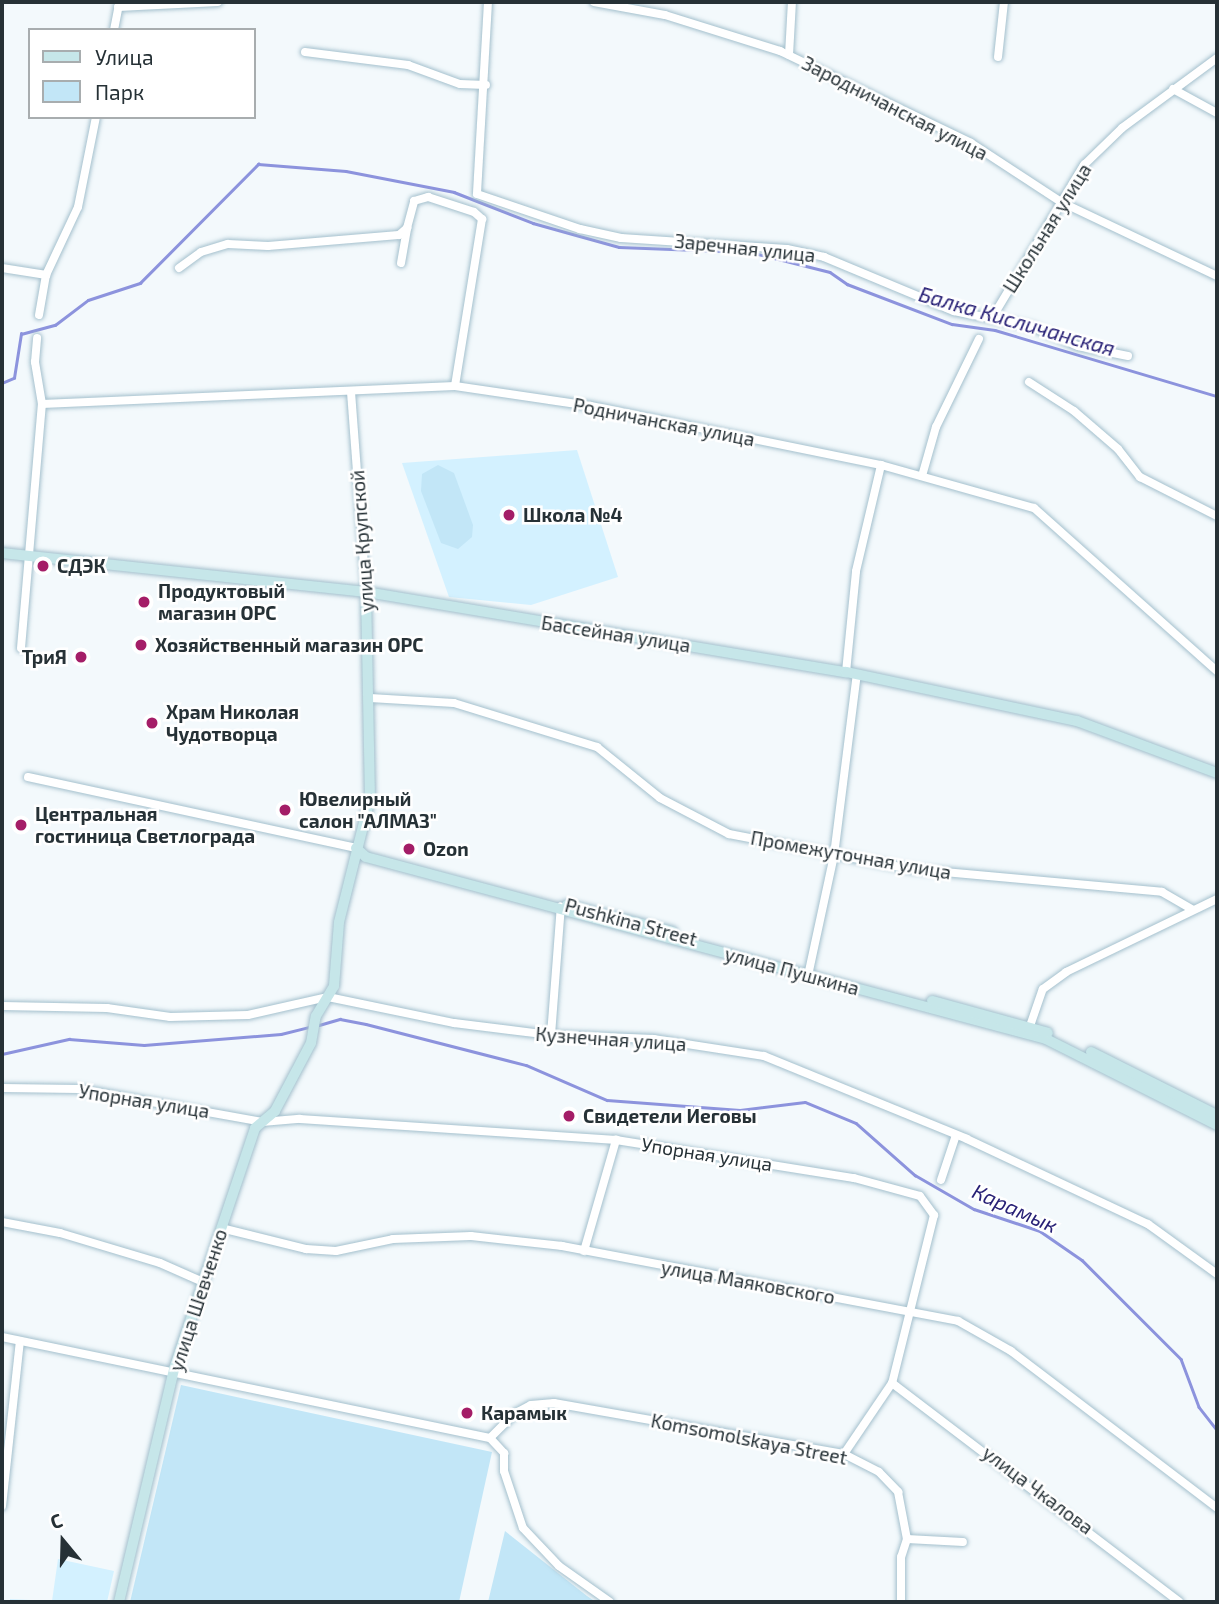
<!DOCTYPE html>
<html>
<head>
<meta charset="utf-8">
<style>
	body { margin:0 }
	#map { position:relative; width:1219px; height:1604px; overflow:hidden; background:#f3f9fc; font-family:"Exo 2",sans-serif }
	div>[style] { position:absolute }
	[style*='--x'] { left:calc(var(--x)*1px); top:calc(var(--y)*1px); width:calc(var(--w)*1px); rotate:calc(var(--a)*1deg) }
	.built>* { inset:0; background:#d3f1ff }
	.green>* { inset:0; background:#c2e6f7 }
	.stream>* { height:2.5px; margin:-1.25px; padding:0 1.25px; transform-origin:1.25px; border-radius:1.25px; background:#8c93dd }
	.roads { filter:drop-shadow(0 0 2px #a4c0cd) drop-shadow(0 0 2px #a4c0cd) }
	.street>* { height:8px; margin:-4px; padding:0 4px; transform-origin:4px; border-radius:4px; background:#fff }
	.secondary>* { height:10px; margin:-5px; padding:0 5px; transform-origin:5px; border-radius:5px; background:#c6e6e9 }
	.dots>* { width:19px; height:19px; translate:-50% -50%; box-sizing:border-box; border:4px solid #fff; border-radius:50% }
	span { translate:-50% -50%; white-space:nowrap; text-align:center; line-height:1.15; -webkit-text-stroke:5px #fff; paint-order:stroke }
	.street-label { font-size:19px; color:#263136 }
	.poi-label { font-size:19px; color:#263136; font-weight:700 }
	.left { translate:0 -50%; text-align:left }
	.right { translate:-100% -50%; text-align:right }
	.water-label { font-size:21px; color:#282176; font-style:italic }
	.frame { position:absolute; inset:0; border:4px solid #263136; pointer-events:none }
	.legend { position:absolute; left:28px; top:28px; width:228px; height:91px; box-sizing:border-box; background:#fff; border:2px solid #a8adaf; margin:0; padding:9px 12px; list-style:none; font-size:21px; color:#263136 }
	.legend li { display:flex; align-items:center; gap:14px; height:35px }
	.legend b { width:35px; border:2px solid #a8adaf }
	.north { position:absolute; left:28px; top:1506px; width:70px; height:70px; -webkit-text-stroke:5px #fff; paint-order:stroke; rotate:341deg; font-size:19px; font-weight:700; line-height:28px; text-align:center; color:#263136 }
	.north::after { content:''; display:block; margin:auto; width:24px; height:32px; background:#263136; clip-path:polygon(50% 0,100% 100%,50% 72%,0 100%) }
</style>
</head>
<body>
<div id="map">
	<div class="built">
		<i style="clip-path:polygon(577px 450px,618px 577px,531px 605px,449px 597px,402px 463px)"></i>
		<i style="clip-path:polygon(58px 1559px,114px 1571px,107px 1602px,10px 1602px,10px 1599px,52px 1601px)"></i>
	</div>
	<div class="green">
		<i style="clip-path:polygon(438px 465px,454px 473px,473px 525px,472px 537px,458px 549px,441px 543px,421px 491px,422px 474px)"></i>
		<i style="clip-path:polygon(181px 1385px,492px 1452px,459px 1602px,130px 1602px)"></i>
		<i style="clip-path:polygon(505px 1531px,587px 1596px,596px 1602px,488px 1602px)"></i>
	</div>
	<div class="stream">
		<i style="--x:2;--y:383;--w:13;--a:-23"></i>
		<i style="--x:14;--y:378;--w:45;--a:-81"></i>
		<i style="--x:21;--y:334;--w:35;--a:-15"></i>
		<i style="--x:55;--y:325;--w:41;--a:-37.1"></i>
		<i style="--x:88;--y:300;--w:55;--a:-18.1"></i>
		<i style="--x:140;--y:283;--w:168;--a:-45.2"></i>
		<i style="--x:258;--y:164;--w:88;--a:4.5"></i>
		<i style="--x:346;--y:171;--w:110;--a:11"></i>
		<i style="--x:454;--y:192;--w:85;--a:21.4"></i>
		<i style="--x:533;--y:223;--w:89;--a:15.6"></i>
		<i style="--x:619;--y:247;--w:131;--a:2.2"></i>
		<i style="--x:750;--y:252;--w:82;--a:14"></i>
		<i style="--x:830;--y:272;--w:21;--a:35"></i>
		<i style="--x:847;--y:284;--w:112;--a:20.9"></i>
		<i style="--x:952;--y:324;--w:43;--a:7.9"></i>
		<i style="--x:995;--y:330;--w:232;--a:16.6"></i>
		<i style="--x:319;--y:1025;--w:22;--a:-16"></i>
		<i style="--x:340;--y:1019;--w:26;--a:11"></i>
		<i style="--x:366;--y:1024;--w:165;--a:14.4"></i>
		<i style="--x:526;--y:1065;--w:88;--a:23.4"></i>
		<i style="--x:607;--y:1100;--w:133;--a:4.3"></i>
		<i style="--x:740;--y:1110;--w:65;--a:-7"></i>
		<i style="--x:805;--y:1102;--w:55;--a:22.4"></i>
		<i style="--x:856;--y:1123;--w:79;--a:41.4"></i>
		<i style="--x:915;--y:1175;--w:68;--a:30"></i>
		<i style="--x:974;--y:1209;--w:70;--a:18.4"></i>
		<i style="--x:1040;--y:1231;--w:51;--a:34.6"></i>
		<i style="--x:1082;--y:1260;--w:140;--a:45"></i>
		<i style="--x:1181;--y:1359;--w:51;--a:69.4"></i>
		<i style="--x:1199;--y:1407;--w:29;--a:52"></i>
		<i style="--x:2;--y:1054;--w:69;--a:-12.6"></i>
		<i style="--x:69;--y:1039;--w:75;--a:4.6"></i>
		<i style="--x:144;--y:1045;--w:137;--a:-4.6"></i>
		<i style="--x:281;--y:1034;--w:29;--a:-14"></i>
	</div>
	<div class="roads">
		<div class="street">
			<i style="--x:488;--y:2;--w:192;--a:93.3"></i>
			<i style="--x:477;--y:194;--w:109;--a:18.8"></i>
			<i style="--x:580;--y:229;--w:42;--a:12.4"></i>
			<i style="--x:621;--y:238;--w:166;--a:3.8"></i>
			<i style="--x:787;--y:249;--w:38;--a:12"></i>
			<i style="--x:824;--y:257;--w:141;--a:22.6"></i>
			<i style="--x:954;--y:311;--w:81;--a:11.4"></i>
			<i style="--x:1033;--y:327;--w:49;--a:22.9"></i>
			<i style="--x:1078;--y:346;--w:51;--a:11.3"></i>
			<i style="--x:594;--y:2;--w:72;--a:10.4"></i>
			<i style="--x:665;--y:15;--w:121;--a:17.4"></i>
			<i style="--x:780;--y:51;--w:212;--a:25.7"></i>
			<i style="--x:971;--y:143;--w:108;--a:33.2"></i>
			<i style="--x:1061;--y:202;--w:173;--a:25.4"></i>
			<i style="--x:118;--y:7;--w:100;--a:-2.9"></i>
			<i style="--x:114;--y:30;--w:25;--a:-79"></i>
			<i style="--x:305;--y:52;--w:104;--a:7.2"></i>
			<i style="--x:408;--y:65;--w:55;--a:20.1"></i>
			<i style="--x:460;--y:84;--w:26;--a:2"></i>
			<i style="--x:789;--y:55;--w:53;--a:-86.8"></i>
			<i style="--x:998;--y:57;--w:55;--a:-83.8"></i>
			<i style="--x:1173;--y:89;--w:50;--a:28.6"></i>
			<i style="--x:401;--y:263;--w:36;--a:-80"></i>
			<i style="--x:2;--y:268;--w:45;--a:9"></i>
			<i style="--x:179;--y:268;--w:27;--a:-36"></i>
			<i style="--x:201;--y:252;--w:28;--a:-17"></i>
			<i style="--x:228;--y:244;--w:40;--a:2.9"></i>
			<i style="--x:268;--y:246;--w:131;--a:-4.8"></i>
			<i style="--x:399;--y:235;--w:11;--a:-41"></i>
			<i style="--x:407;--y:228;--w:28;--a:-75"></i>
			<i style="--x:414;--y:201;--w:15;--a:-16"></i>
			<i style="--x:428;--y:197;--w:48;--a:18.1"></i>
			<i style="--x:474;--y:212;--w:11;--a:41"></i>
			<i style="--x:482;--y:219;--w:169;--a:99.2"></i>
			<i style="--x:39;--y:315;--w:41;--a:-80.1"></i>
			<i style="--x:46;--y:275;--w:75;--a:-64.8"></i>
			<i style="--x:78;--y:207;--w:92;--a:-78.7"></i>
			<i style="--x:992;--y:318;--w:179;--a:-59"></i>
			<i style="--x:1084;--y:165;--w:53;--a:-44.2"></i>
			<i style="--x:1122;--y:128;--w:118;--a:-36.4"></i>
			<i style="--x:1029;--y:382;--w:54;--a:32.8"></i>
			<i style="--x:1074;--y:411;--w:58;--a:40.8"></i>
			<i style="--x:1118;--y:449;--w:36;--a:52"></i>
			<i style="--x:1140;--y:477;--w:86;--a:26.9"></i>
			<i style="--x:351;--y:392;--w:201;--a:85.7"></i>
			<i style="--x:42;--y:404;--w:413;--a:-2.5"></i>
			<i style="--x:455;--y:386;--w:137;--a:8.4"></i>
			<i style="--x:591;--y:406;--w:296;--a:11.5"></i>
			<i style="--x:881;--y:465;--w:159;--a:15.7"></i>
			<i style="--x:1034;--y:508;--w:245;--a:41.7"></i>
			<i style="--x:922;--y:476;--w:51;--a:-74.1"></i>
			<i style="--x:936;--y:427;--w:98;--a:-64"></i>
			<i style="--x:21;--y:648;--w:245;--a:-85.1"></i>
			<i style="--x:42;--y:404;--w:43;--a:-99.5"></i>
			<i style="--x:35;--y:362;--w:24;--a:-85"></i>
			<i style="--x:846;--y:672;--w:101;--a:-84.3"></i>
			<i style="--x:856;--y:571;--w:109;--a:-76.7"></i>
			<i style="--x:370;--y:698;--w:84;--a:3.4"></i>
			<i style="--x:454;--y:703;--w:150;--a:17.1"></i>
			<i style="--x:597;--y:747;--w:81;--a:39"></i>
			<i style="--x:660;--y:798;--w:78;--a:27.6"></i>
			<i style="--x:729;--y:834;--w:185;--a:10.9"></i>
			<i style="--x:911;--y:869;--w:252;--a:5.2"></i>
			<i style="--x:1162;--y:892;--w:34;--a:30"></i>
			<i style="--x:28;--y:777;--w:336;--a:12.2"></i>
			<i style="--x:809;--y:971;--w:119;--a:-77.8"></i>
			<i style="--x:834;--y:855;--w:182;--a:-82.8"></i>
			<i style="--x:2;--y:1006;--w:105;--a:1.1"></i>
			<i style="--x:107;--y:1008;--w:64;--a:8.1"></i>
			<i style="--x:170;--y:1017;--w:78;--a:-1.5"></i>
			<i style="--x:248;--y:1015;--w:82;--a:-12.7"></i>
			<i style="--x:328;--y:997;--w:129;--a:11.7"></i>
			<i style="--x:454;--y:1023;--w:98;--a:7.1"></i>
			<i style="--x:551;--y:1035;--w:103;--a:2.2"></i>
			<i style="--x:654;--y:1039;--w:111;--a:8.8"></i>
			<i style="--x:764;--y:1056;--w:219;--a:22.2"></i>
			<i style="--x:967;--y:1139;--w:200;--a:25.2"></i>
			<i style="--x:1148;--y:1224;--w:85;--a:35.9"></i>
			<i style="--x:1030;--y:1026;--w:39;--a:-71"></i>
			<i style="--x:1043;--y:989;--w:29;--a:-36"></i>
			<i style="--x:1066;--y:972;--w:168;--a:-25.8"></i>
			<i style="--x:551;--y:1035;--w:129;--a:-85.6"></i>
			<i style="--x:2;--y:1088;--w:77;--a:0.7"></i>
			<i style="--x:79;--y:1089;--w:186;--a:10.2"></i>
			<i style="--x:262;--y:1122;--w:38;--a:-5"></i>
			<i style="--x:300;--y:1119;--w:317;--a:3.8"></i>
			<i style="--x:616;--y:1140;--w:241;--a:9.1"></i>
			<i style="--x:854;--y:1178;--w:68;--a:15.3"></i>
			<i style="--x:920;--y:1196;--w:24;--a:54"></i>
			<i style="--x:934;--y:1215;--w:173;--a:104"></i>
			<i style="--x:892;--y:1383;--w:86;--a:124.1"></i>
			<i style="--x:941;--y:1180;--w:47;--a:-71.6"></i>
			<i style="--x:2;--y:1222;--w:59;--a:10.7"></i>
			<i style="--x:60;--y:1233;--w:104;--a:16.7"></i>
			<i style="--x:160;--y:1263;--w:47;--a:23.8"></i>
			<i style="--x:221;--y:1228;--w:88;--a:13.9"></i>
			<i style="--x:306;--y:1249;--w:30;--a:4"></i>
			<i style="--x:336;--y:1251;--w:58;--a:-11.9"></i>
			<i style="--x:393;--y:1239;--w:78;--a:-2.2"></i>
			<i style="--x:471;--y:1236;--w:92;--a:6.3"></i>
			<i style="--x:562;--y:1246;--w:403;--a:10.7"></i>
			<i style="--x:958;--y:1321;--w:61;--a:29.5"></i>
			<i style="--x:1011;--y:1351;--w:259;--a:37.3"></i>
			<i style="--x:584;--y:1251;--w:116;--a:-73.9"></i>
			<i style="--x:2;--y:1337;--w:498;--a:11.7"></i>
			<i style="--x:490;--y:1438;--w:34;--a:-45"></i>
			<i style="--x:514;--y:1414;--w:19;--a:-28"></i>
			<i style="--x:531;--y:1405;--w:23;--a:-5"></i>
			<i style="--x:554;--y:1403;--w:294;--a:10"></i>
			<i style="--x:844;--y:1454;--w:39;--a:27"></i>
			<i style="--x:879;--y:1472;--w:28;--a:46"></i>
			<i style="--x:898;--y:1492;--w:48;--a:79.2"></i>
			<i style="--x:907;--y:1539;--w:19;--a:108"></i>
			<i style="--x:901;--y:1557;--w:45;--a:90"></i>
			<i style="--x:892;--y:1383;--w:361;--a:37.3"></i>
			<i style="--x:490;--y:1438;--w:21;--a:47"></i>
			<i style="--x:504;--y:1453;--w:18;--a:90"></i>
			<i style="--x:504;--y:1471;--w:60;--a:71.6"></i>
			<i style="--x:523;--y:1528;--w:52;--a:46.5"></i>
			<i style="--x:559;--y:1566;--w:62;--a:35.2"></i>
			<i style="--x:2;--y:1506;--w:166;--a:-83.8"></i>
			<i style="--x:907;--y:1539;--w:56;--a:3.1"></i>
		</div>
		<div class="secondary">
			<i style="--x:2;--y:553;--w:366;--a:6.1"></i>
			<i style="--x:366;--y:592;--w:487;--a:9.5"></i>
			<i style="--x:846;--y:672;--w:236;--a:12"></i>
			<i style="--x:1077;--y:721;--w:149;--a:20.4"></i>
			<i style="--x:356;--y:848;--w:13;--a:42"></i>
			<i style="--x:366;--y:857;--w:704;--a:14.98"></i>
			<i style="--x:1046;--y:1039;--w:191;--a:26.7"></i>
			<i style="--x:567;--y:905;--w:109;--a:14.3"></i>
			<i style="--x:932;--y:1001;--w:120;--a:15.4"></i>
			<i style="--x:1091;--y:1052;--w:141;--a:26.6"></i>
			<i style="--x:119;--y:1602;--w:239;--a:-76.7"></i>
			<i style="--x:174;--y:1369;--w:254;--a:-71.4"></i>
			<i style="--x:255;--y:1128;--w:26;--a:-40"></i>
			<i style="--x:275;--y:1111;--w:77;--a:-62.1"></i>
			<i style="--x:311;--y:1043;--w:27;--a:-80"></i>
			<i style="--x:316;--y:1016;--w:35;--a:-59"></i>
			<i style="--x:334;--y:986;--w:64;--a:-85.5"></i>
			<i style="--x:339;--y:922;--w:127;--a:-75.9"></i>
			<i style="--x:370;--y:799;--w:207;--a:-91.1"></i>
		</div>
	</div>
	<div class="dots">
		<i style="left:509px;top:515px;background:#a41d67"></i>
		<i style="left:43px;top:566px;background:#a41d67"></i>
		<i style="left:144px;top:602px;background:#a41d67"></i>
		<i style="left:141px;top:645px;background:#a41d67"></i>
		<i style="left:81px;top:657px;background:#a41d67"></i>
		<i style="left:152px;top:723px;background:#a41d67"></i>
		<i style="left:285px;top:810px;background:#a41d67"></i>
		<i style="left:21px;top:825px;background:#a41d67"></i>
		<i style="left:409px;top:849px;background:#a41d67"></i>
		<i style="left:569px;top:1116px;background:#a41d67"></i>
		<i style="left:467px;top:1413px;background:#a41d67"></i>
	</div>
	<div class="street-label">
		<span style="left:895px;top:108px;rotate:27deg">Зародничанская улица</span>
		<span style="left:1047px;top:228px;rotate:-58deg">Школьная улица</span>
		<span style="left:745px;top:248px;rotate:6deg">Заречная улица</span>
		<span style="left:664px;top:422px;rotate:11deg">Родничанская улица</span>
		<span style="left:362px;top:541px;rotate:-94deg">улица Крупской</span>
		<span style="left:616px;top:634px;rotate:9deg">Бассейная улица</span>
		<span style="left:851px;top:855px;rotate:10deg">Промежуточная улица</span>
		<span style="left:631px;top:922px;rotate:15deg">Pushkina Street</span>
		<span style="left:792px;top:971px;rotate:15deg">улица Пушкина</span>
		<span style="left:611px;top:1039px;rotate:4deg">Кузнечная улица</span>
		<span style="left:144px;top:1101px;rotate:9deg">Упорная улица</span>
		<span style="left:707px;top:1154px;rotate:9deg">Упорная улица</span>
		<span style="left:748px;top:1282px;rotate:10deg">улица Маяковского</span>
		<span style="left:198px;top:1300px;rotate:-72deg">улица Шевченко</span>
		<span style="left:749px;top:1439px;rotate:11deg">Komsomolskaya Street</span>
		<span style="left:1038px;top:1490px;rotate:37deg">улица Чкалова</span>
	</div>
	<div class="poi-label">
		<span class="left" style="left:523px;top:515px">Школа №4</span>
		<span class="left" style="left:57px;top:566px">СДЭК</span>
		<span class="left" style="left:158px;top:602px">Продуктовый<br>магазин ОРС</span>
		<span class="left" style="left:155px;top:645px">Хозяйственный магазин ОРС</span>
		<span class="right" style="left:67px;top:657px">ТриЯ</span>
		<span class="left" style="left:166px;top:723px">Храм Николая<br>Чудотворца</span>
		<span class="left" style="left:299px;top:810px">Ювелирный<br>салон "АЛМАЗ"</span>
		<span class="left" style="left:35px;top:825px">Центральная<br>гостиница Светлограда</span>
		<span class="left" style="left:423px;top:849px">Ozon</span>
		<span class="left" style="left:583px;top:1116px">Свидетели Иеговы</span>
		<span class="left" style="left:481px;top:1413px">Карамык</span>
	</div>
	<div class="water-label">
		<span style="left:1017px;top:321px;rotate:16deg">Балка Кисличанская</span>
		<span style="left:1015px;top:1208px;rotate:24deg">Карамык</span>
	</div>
	<div class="frame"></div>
	<ul class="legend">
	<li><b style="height:9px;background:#c6e6e9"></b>Улица</li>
	<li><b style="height:19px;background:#c2e6f7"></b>Парк</li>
	</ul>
	<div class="north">С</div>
</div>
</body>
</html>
